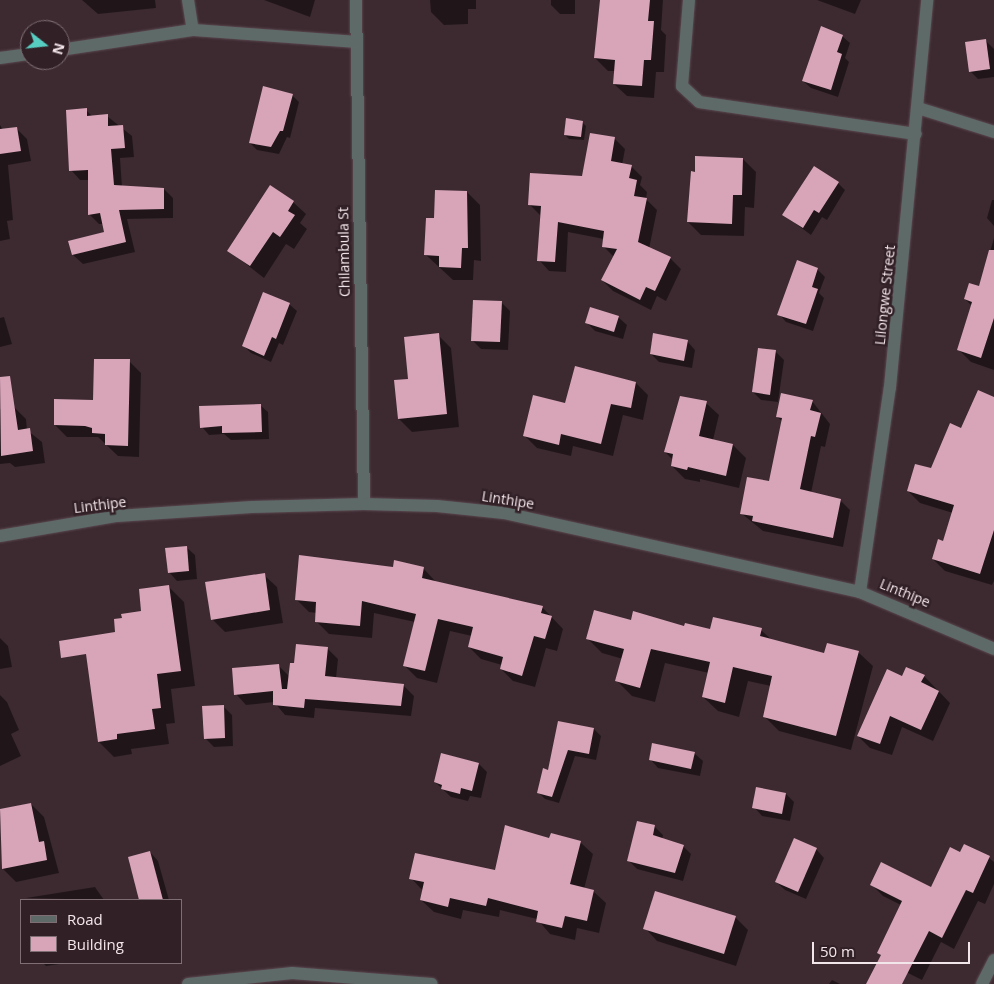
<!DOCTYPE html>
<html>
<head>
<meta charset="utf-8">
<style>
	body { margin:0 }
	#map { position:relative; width:994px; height:984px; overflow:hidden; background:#3d2a31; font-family:"Open Sans",sans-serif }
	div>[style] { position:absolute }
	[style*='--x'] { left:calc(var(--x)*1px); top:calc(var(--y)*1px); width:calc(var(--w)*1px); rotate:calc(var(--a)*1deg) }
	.shadow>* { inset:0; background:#0007 }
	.building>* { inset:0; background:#d7a4b8 }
	.roads { filter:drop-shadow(0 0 1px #5a484f) drop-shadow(0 0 1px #5a484f) }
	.minor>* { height:12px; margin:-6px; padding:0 6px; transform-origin:6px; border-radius:6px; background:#5e6a68 }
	span { translate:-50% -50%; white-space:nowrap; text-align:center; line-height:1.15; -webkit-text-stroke:5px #322027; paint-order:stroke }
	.street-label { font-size:14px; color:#f3e6eb }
	.legend { position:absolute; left:20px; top:899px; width:162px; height:65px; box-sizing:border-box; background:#322027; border:1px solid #7f6f75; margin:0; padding:6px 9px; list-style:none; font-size:15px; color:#f3e6eb }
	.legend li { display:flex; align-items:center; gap:10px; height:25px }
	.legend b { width:25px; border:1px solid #7f6f75 }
	.north { position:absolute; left:20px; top:20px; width:50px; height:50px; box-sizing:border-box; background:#322027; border:1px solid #7f6f75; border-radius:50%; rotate:106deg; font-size:14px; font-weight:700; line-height:20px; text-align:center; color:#f3e6eb }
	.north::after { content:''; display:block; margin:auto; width:18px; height:22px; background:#57cec2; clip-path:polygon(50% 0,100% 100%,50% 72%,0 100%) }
	.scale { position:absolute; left:812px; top:942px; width:158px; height:22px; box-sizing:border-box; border:2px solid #f3e6eb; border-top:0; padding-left:6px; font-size:15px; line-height:18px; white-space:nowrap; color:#f3e6eb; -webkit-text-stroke:4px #322027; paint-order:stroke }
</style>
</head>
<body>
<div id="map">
	<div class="shadow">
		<i style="clip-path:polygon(82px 0,155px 0,156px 8px,98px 14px)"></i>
		<i style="clip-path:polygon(264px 0,315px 0,310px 17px)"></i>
		<i style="clip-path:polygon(430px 0,476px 0,476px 9px,468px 9px,468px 24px,444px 25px,431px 12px)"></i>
		<i style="clip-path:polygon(551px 0,575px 0,575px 14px,560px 14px,551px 5px)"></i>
		<i style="clip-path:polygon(601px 0,663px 0,661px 30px,666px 35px,664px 72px,656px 72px,654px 98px,627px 96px,614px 84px,615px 71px,608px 71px,595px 58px)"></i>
		<i style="clip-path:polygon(817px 0,861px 0,855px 14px)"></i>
		<i style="clip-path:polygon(842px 36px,850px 43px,845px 58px,849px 62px,838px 97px,811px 88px,803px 81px)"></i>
		<i style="clip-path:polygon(986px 41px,994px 49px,994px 77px,978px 79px,970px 71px)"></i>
		<i style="clip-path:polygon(292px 95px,299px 102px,290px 138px,287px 137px,279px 154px,257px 150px,250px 143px)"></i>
		<i style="clip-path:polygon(86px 110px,93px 117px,107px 116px,132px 136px,134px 157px,120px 158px,122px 187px,164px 189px,173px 198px,173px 218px,127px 219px,135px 252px,83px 264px,73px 255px,70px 242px,105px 232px,103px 224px,99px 224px,90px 215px,89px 180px,80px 180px,71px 170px)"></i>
		<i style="clip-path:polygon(582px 122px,586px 126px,584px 140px,569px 139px,565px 135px)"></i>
		<i style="clip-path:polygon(0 125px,3px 130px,16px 128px,27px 139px,31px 161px,8px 165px,13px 220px,7px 221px,10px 239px,0 241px)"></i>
		<i style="clip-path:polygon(615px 139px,625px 149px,622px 165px,631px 166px,642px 177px,640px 185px,647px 192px,646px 199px,657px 210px,649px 249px,670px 258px,681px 269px,666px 301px,657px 296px,651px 310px,613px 291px,602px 280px,614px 257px,603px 246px,604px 239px,568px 232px,566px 272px,549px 271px,539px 260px,540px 215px,530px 205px,583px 178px)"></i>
		<i style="clip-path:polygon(743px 159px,756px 172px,754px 208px,745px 207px,744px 236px,701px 235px,688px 222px,696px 173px)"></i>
		<i style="clip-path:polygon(838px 183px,845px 190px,827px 220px,822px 217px,811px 235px,784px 215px)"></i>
		<i style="clip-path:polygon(467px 192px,480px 205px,481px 261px,474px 260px,473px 280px,453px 280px,426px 255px,435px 219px)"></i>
		<i style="clip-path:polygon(992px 200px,994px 200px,994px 226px,987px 218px)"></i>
		<i style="clip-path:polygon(293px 202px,306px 214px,300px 223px,307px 229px,294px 249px,286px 244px,264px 278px,229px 251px)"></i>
		<i style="clip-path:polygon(994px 238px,994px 370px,971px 362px,958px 349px,972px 306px,965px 299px,980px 287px)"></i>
		<i style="clip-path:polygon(817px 269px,825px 277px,819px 293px,824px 298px,813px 331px,786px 322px,779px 314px)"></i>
		<i style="clip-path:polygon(501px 302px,510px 311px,508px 350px,481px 349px,473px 341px)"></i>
		<i style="clip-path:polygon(289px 304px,297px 311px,283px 345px,279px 343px,271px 362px,251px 353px,244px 346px)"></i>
		<i style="clip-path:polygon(4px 317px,12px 344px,0 347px,0 318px)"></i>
		<i style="clip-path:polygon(618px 317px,627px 325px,623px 339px,595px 331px,587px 323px)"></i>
		<i style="clip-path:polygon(438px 335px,451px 348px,459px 427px,412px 432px,399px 419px,410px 380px)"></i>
		<i style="clip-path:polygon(687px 341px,695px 350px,692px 368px,659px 362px,651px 354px)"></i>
		<i style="clip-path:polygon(775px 351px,784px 360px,778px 402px,761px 400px,753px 392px)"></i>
		<i style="clip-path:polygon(129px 361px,141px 373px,139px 457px,118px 456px,98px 437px,67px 437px,55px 425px,94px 401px)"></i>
		<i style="clip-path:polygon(636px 383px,648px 395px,643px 420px,623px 415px,613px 456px,573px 446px,571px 456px,537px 448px,524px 435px,566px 405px)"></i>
		<i style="clip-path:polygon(994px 398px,994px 581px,992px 585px,945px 571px,933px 559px,943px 542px,953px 513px,920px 503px,908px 491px,931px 470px,962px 430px)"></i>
		<i style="clip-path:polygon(812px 401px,830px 424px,825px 447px,821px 446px,811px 493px,840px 500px,850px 510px,843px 547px,763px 531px,741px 513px,770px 483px,783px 422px,777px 417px)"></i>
		<i style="clip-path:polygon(706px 403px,719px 415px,713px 440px,733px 445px,746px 458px,739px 488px,700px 479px,700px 482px,685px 479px,672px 466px,673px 460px,665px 452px)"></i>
		<i style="clip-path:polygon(260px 405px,268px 412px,269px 439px,231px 440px,224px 434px,209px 435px,202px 427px)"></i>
		<i style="clip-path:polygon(14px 407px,26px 419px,27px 430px,42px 442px,45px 463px,15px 467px,10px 463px,0 464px,0 409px)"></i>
		<i style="clip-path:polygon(186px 547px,195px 555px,197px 579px,177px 581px,169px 572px)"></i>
		<i style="clip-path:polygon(395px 562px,424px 569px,436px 582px,543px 608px,563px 629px,557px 651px,546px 648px,535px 687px,513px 681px,501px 669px,502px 665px,481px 659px,469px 647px,472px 636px,450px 631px,437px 683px,417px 678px,405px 666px,415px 622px,374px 613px,372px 638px,329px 634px,316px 621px,317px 613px,309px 612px,297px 600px,394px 569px)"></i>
		<i style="clip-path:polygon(264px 575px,277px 587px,283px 623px,225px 632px,212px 619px)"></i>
		<i style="clip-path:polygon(169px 587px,184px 602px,195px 686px,171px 689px,175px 723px,166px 724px,169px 744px,131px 749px,132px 754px,114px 757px,99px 742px,143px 612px)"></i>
		<i style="clip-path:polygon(631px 621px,711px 631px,761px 630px,772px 640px,825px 654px,858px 652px,873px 666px,851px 750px,779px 731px,765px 717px,771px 686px,748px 681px,739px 717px,718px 711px,703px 697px,709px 673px,665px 663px,655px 702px,632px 696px,617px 681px,623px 659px,602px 653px,588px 639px)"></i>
		<i style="clip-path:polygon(0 638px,8px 646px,12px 667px,0 669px)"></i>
		<i style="clip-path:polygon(327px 648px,338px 659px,336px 678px,403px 685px,414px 696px,411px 716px,315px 708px,314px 718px,285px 715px,274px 702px,246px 705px,236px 694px,278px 665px,290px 677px,295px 664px)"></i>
		<i style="clip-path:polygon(924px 676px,950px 703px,933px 741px,902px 727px,892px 755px,870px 748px,858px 736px,903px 677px)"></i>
		<i style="clip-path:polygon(0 695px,7px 702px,19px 730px,11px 734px,21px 756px,0 766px)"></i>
		<i style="clip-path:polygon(223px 706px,232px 715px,233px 746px,214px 747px,205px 738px)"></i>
		<i style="clip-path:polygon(559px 722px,594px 729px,601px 736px,596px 760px,575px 756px,559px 803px,545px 799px,538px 792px,549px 771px)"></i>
		<i style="clip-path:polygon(694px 753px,703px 761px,700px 776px,658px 768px,650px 759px)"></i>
		<i style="clip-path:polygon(479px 764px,487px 772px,481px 798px,470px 796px,468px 801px,451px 797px,435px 782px)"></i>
		<i style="clip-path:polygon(757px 788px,786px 794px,794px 802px,790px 821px,762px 816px,754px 807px)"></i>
		<i style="clip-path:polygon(31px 804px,44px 817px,59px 873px,16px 882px,3px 869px,0 810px)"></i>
		<i style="clip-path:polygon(654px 826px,663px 835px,662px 839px,683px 846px,691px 854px,683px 881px,637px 869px,629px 861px)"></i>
		<i style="clip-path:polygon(550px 839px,580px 842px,593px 854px,584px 889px,593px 891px,606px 903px,599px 933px,577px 928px,575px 940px,550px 934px,537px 919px,500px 910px,499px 917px,463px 910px,461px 919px,434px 912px,421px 900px,423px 891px,411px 878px,496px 872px)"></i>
		<i style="clip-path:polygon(816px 849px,824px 858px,806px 899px,785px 890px,776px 882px)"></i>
		<i style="clip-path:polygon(150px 852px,158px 861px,169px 900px,140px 900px,129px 858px)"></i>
		<i style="clip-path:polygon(961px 854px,989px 858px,994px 862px,994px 884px,985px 904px,978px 901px,954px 949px,941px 942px,922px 980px,890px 964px,878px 952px,901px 905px,883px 896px,872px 885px,931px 889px)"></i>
		<i style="clip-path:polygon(95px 887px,104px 900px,26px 898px)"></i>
		<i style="clip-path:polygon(735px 917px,748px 930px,736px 966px,657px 941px,645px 928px)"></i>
		<i style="clip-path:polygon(43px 963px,66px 963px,46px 966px)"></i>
		<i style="clip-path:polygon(832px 980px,840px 984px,829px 984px)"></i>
	</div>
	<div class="building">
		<i style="clip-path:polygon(600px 0,650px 0,648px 21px,654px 21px,651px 60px,644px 60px,642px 86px,613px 84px,615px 60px,594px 58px)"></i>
		<i style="clip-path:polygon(821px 26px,843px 35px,837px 52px,842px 54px,831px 90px,802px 81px)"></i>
		<i style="clip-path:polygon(986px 39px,990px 69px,969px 72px,965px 42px)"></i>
		<i style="clip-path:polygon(263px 86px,293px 94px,283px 131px,280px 131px,271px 147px,249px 143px)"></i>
		<i style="clip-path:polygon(87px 108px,87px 116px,108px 114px,108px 126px,123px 125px,125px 148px,111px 149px,114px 185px,164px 188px,164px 209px,119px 210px,126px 242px,72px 255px,68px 241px,104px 232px,100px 213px,88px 215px,88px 170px,69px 171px,66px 110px)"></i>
		<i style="clip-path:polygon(566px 118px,583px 121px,581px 137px,564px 135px)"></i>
		<i style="clip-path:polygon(17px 127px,21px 151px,0 154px,0 129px)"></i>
		<i style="clip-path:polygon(590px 133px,615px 137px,611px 161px,632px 165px,629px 178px,637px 180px,634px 196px,647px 198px,638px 242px,671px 257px,655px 291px,646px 287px,640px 300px,601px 280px,617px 249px,602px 247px,604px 231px,558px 222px,555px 262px,537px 261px,541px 206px,528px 205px,530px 173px,582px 176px)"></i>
		<i style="clip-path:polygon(695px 156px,743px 158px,742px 195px,733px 195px,732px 224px,687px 222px,691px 171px,695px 172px)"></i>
		<i style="clip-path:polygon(814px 166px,839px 182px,819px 213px,814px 210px,803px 228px,782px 215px)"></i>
		<i style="clip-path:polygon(270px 185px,294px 201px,288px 211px,295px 215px,280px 237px,273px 232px,250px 266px,227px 251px)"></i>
		<i style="clip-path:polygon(435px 190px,467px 191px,468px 248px,462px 248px,461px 268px,439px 267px,439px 256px,424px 255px,426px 218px,434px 218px)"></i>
		<i style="clip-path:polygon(989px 250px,994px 250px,994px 318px,981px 358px,957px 350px,972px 302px,964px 299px,969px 283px,979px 286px)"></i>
		<i style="clip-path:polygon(797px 260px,818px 268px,812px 287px,818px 289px,806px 324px,777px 315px)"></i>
		<i style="clip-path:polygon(263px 292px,290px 303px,276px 339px,272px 337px,264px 356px,242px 346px)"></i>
		<i style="clip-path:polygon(473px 300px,502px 301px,500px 342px,471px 341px)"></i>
		<i style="clip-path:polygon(590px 307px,619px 316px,614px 332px,585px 323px)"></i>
		<i style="clip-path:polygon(439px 333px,447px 414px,398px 419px,394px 380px,408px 379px,404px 337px)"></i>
		<i style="clip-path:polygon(653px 333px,688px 340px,684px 361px,650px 354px)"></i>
		<i style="clip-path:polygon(758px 348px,776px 350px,770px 395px,752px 392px)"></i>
		<i style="clip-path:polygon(94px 359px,130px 359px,128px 446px,105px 445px,105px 434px,92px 433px,92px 428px,85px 426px,54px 425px,54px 399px,93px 400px)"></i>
		<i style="clip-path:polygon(575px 366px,636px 382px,631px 408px,611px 404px,601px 444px,561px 434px,559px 445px,523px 436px,533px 395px,565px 403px)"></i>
		<i style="clip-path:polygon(10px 376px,18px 430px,30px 428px,33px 451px,1px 456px,0 377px)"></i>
		<i style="clip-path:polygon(978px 390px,994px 397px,994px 530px,980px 574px,932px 559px,938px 539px,943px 541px,954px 505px,907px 491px,915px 464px,931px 468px,950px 423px,961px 428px)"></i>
		<i style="clip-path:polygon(781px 393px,813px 400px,810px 410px,821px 413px,815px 437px,811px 436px,800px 489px,841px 499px,833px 538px,752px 521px,753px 516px,740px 514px,747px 477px,769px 481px,782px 418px,776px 417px)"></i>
		<i style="clip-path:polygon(680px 396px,707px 401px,699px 436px,733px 444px,726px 476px,688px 467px,687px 470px,671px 466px,673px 454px,664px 452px)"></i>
		<i style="clip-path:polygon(261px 404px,262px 432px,222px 433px,222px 426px,200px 428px,199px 406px)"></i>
		<i style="clip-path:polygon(187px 546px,189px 571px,168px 573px,165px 548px)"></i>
		<i style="clip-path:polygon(299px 555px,393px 567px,394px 560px,424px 567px,422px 578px,543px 606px,541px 613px,552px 616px,545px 639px,534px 636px,522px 676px,500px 669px,503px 657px,468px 647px,473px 627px,438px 619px,425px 671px,403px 666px,416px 614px,362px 601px,360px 626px,315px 622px,316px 602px,295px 600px)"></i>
		<i style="clip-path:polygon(265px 573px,270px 610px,211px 620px,205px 582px)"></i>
		<i style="clip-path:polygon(169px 585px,181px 671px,157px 674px,161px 708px,152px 709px,155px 729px,117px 734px,117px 739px,98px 742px,86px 654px,61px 658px,59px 641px,115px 632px,114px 619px,122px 618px,121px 614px,141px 611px,139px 589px)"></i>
		<i style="clip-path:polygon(594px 610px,631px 620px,633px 611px,684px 626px,685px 623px,710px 629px,713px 617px,762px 628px,760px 636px,824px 653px,827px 643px,859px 651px,836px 736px,763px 717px,772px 676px,733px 667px,725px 703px,702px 697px,710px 662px,651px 649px,640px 688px,615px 681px,624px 649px,586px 639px)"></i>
		<i style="clip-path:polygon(296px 644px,328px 647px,325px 676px,404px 684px,401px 706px,305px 699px,304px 708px,273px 705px,273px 691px,234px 695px,232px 668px,279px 664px,282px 689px,287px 689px,290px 663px,294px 663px)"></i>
		<i style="clip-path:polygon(906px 667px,925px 675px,921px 682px,939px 691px,921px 730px,890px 716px,880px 744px,857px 736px,887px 669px,902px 676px)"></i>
		<i style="clip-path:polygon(224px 705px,225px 738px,204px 739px,202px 706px)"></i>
		<i style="clip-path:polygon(558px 721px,594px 728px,589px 754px,568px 750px,552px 797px,537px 793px,543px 768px,548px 770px)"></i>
		<i style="clip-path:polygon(652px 743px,695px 752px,691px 769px,649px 760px)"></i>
		<i style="clip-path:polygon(441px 753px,479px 763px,472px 791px,461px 788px,460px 794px,441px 789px,442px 785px,434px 782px)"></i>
		<i style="clip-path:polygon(756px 787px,786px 793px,782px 814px,752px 808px)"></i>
		<i style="clip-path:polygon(31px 803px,39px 842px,44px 841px,47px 860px,2px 869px,0 809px)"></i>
		<i style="clip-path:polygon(637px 821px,655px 825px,653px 835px,684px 845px,675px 873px,627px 861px)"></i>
		<i style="clip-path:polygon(505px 825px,549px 838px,551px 833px,581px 841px,570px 884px,594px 890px,587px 921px,565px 916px,562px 928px,536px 922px,538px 911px,488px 898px,486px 906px,450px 898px,448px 907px,420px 900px,424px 882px,409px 879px,415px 853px,495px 870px)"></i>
		<i style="clip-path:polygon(794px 838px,817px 848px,798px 892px,775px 882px)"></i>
		<i style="clip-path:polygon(964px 844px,990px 856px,973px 893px,966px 890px,942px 938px,929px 931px,902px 984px,866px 984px,881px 955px,877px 953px,902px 901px,870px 885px,881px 862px,931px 887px,950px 847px,960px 852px)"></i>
		<i style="clip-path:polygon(150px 851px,163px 900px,139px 900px,128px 857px)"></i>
		<i style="clip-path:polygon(655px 891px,736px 916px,724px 954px,643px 929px)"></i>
	</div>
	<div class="roads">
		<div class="minor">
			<i style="--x:188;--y:0;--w:30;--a:81"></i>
			<i style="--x:356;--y:0;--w:504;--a:89.09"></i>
			<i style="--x:689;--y:0;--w:86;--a:94.7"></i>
			<i style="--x:682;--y:86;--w:23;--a:43"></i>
			<i style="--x:699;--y:102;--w:219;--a:8.4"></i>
			<i style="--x:60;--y:50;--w:134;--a:-8.6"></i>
			<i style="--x:193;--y:30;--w:162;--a:4.2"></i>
			<i style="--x:0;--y:58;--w:30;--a:-8"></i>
			<i style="--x:918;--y:108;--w:80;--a:17.5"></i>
			<i style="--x:0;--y:536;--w:119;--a:-9.7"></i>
			<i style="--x:117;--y:516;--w:135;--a:-3.8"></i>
			<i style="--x:252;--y:507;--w:112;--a:-1.5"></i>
			<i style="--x:364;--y:504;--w:73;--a:1.6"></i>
			<i style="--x:437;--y:506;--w:67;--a:6"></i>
			<i style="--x:504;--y:513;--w:365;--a:12.5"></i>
			<i style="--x:860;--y:592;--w:146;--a:23"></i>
			<i style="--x:860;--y:592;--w:207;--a:-81.7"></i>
			<i style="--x:890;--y:387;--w:389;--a:-84.5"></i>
			<i style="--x:188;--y:984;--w:105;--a:-6"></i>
			<i style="--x:292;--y:973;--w:140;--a:4.5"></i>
			<i style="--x:982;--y:984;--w:27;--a:-63"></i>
		</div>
	</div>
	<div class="street-label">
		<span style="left:344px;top:252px;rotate:-91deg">Chilambula St</span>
		<span style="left:885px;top:295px;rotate:-84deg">Lilongwe Street</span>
		<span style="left:508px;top:500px;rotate:9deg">Linthipe</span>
		<span style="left:100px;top:505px;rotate:-7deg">Linthipe</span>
		<span style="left:905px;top:593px;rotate:22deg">Linthipe</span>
	</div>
	<ul class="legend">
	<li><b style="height:6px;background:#5e6a68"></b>Road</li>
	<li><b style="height:14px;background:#d7a4b8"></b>Building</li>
	</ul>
	<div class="north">N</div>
	<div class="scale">50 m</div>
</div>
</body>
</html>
